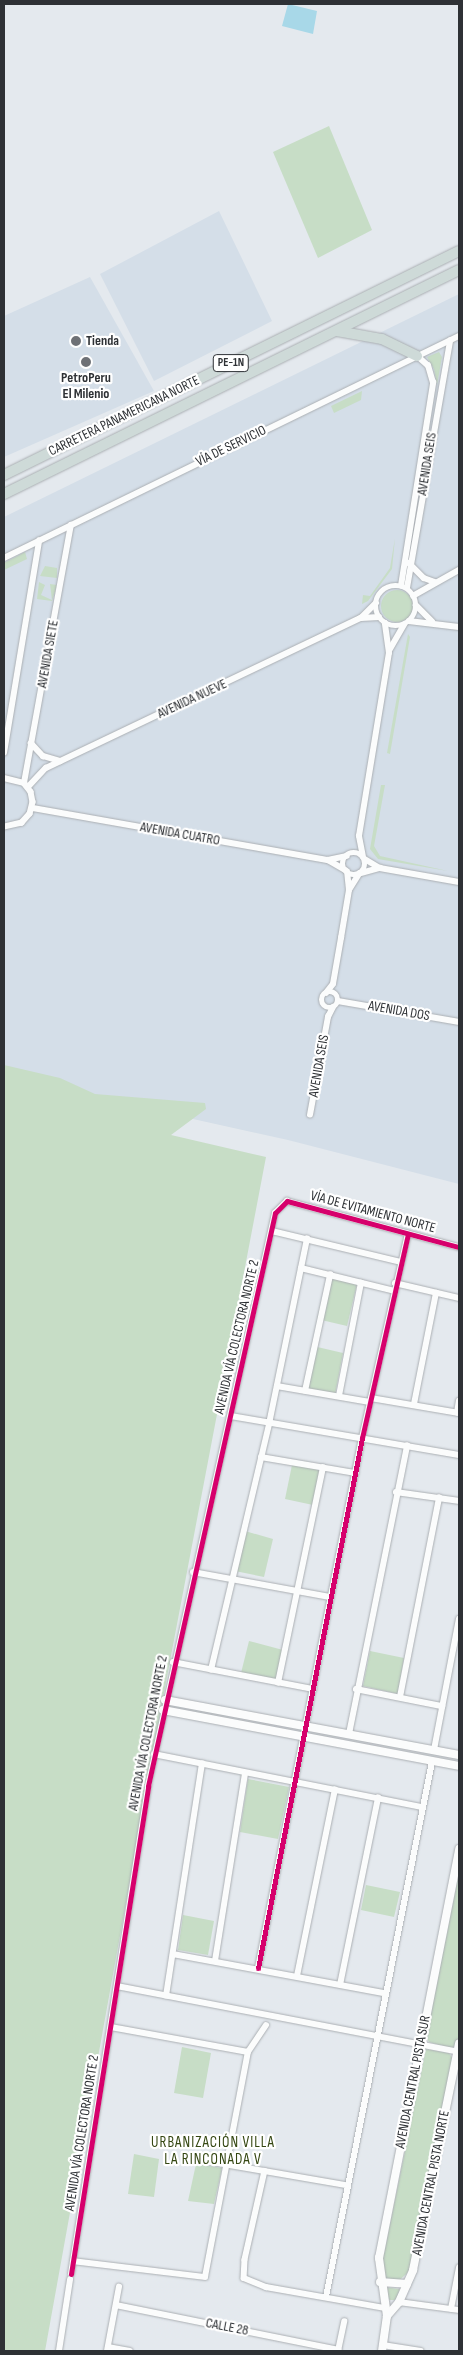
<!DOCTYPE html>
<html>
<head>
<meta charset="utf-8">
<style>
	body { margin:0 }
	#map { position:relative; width:463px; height:2355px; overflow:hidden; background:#e4e9ee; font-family:"Sofia Sans Condensed",sans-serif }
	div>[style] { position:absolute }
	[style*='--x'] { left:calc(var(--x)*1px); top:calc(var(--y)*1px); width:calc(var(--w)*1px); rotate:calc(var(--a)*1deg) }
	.built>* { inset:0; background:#d4dee8 }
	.green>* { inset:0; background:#c7ddc6 }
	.round { border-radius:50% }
	.water>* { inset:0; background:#a8d8e8 }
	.roads { filter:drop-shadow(0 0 1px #abafb3) drop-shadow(0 0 1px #abafb3) }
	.street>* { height:5.5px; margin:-2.75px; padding:0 2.75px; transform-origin:2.75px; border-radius:2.75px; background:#fbfcfc }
	.street>.ring { margin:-2.75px; padding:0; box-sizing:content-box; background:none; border:5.5px solid #fbfcfc; border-radius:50% }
	.secondary>* { height:8px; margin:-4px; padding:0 4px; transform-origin:4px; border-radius:4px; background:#fbfcfc }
	.highway>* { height:10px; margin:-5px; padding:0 5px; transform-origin:5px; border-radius:5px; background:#cedad8 }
	.cycleway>* { height:5px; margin:-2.5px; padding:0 2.5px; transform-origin:2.5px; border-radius:2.5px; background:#d6006c }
	.dots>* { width:14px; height:14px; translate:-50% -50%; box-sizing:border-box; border:2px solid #fff; border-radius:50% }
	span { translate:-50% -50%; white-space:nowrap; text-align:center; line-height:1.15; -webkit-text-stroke:4.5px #fff; paint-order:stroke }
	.shield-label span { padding:1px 4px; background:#fff; border:1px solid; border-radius:4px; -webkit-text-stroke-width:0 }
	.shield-label { font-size:12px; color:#2e3135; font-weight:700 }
	.poi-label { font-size:14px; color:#2e3135; font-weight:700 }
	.left { translate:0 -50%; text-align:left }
	.street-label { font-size:14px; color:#2e3135 }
	.neighbourhood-label { font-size:15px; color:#354712; letter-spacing:1px }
	.frame { position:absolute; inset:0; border:5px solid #2e3135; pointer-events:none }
</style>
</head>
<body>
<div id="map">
	<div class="built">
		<i style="clip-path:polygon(219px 211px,272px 321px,154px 381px,100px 274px)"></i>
		<i style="clip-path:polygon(90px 277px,154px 391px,4px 457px,4px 316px)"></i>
		<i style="clip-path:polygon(459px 294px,459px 1184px,288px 1140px,4px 1077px,4px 517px)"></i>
	</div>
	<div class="green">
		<i style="clip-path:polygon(329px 126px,372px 230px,318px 258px,273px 152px)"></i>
		<i style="clip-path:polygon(439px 352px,442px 357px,437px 385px,434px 369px,427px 357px)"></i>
		<i style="clip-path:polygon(362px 391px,361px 400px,334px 413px,331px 406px)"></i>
		<i style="clip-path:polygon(395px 538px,392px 569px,368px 601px,362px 604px,363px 595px,370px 596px,390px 568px)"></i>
		<i style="clip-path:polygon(25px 552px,27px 559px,4px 570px,4px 563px)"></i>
		<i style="clip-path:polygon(45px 566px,57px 568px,57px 578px,40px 576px)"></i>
		<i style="clip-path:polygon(39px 582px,45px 585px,41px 595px,52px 600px,50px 584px,57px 585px,52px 601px,37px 599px)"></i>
		<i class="round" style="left:381px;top:590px;width:32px;height:32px"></i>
		<i style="clip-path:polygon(408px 634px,410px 637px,390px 754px,387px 753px)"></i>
		<i style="clip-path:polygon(381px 785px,385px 785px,374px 846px,380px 856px,448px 871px,378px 859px,370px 849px)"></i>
		<i style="clip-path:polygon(4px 1065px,60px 1078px,95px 1094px,205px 1103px,206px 1109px,171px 1135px,266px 1157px,162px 1703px,45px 2351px,4px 2351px)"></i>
		<i style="clip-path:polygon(329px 1272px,358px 1280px,347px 1326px,317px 1319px)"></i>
		<i style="clip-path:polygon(313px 1346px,343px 1353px,335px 1395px,304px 1389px)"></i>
		<i style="clip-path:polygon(292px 1465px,321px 1470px,313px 1505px,285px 1499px)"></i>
		<i style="clip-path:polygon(245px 1531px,273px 1539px,264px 1577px,235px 1571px)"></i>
		<i style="clip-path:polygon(249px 1641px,283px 1650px,277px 1680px,241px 1673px)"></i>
		<i style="clip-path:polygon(370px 1651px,404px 1658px,398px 1694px,363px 1686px)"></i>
		<i style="clip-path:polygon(248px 1779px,289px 1787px,278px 1839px,240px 1832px)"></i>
		<i style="clip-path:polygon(459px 1873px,459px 2034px,457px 2044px,452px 2049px,429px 2042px,426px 2037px)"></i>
		<i style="clip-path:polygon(366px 1885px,400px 1892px,394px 1917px,361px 1910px)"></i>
		<i style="clip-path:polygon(183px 1915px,214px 1921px,208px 1955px,178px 1950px)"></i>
		<i style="clip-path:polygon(182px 2047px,211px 2053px,203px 2098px,174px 2093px)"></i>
		<i style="clip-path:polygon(426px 2049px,449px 2053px,453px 2059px,412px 2269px,396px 2283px,384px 2278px,381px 2268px)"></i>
		<i style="clip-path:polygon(134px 2154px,159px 2159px,154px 2197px,128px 2194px)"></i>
		<i style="clip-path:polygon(196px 2164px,222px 2168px,214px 2204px,188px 2201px)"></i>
		<i style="clip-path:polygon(384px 2287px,399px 2289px,401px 2293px,395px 2300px,390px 2300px,385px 2298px)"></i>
	</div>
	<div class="water">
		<i style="clip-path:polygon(288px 4px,317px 11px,313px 34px,282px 26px)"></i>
	</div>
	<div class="roads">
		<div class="street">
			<i style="--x:4;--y:558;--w:506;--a:-26.01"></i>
			<i style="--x:409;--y:563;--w:21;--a:45"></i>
			<i style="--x:424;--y:578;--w:12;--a:20"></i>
			<i class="ring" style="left:376px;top:586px;width:34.5px;height:34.5px"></i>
			<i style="--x:401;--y:586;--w:206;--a:-81"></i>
			<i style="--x:433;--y:383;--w:18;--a:-106"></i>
			<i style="--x:428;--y:366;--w:15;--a:-138"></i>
			<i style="--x:407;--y:588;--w:251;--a:-80.1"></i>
			<i style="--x:413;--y:596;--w:53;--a:-29.5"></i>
			<i style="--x:416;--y:605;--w:23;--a:45"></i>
			<i style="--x:361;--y:618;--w:21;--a:-45"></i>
			<i style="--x:409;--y:621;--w:50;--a:6.8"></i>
			<i style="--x:390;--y:649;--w:28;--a:-60"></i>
			<i style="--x:31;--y:743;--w:18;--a:47"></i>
			<i style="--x:43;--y:756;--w:18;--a:16"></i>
			<i style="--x:4;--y:753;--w:215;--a:-80.6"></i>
			<i style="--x:4;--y:778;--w:21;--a:14"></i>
			<i style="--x:24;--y:783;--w:11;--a:52"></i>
			<i style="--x:31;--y:792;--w:10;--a:79"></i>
			<i style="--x:33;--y:802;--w:12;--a:104"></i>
			<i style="--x:30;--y:814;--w:12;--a:132"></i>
			<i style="--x:22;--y:823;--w:18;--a:167"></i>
			<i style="--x:24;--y:783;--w:262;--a:-79.7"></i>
			<i style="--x:28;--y:787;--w:26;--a:-47"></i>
			<i style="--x:46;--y:768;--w:349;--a:-25.5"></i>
			<i style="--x:361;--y:618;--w:18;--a:-3"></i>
			<i style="--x:33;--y:808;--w:300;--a:10"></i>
			<i style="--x:328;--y:860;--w:20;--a:30"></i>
			<i class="ring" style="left:343px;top:853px;width:16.5px;height:16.5px"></i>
			<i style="--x:363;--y:857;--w:21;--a:-101"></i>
			<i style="--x:359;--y:836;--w:185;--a:-80.7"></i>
			<i style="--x:389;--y:653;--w:30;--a:-98"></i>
			<i style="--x:365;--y:859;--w:17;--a:31"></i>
			<i style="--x:380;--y:868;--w:80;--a:10"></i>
			<i style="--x:328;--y:860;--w:19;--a:-12"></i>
			<i style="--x:361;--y:873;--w:20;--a:-15"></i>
			<i style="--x:349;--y:890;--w:19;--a:-58"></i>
			<i class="ring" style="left:322px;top:992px;width:10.5px;height:10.5px"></i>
			<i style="--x:326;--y:993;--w:11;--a:-52"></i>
			<i style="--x:333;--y:984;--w:47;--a:-80.1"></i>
			<i style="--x:341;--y:938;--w:49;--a:-80.5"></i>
			<i style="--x:349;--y:890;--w:18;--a:-96"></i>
			<i style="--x:338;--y:1001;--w:123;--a:9.8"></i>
			<i style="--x:310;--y:1115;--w:100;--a:-79.6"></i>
			<i style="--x:328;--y:1017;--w:11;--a:-63"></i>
			<i style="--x:272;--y:1231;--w:133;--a:13.5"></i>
			<i style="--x:301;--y:1268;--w:97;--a:13.7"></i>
			<i style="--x:395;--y:1283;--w:66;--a:13.2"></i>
			<i style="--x:277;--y:1386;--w:94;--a:9.8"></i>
			<i style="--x:305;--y:1391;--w:119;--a:-77.8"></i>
			<i style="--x:339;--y:1396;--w:115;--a:-79"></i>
			<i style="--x:371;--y:1398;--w:89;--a:9.7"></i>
			<i style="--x:414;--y:1404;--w:113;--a:-78.8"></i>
			<i style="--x:457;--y:1413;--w:12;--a:-81"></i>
			<i style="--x:231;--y:1416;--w:231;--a:9.7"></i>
			<i style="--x:261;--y:1457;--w:96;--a:9.6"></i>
			<i style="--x:396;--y:1492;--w:64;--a:8.1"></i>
			<i style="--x:193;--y:1572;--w:139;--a:10.3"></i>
			<i style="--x:173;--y:1662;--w:143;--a:10.9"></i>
			<i style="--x:211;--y:1670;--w:253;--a:-76.7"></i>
			<i style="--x:269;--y:1424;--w:189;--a:-78.4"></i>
			<i style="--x:278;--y:1683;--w:220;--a:-78.2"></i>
			<i style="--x:356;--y:1689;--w:88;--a:11.2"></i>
			<i style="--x:400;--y:1697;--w:203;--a:-78.9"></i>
			<i style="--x:349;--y:1734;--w:294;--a:-78.6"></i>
			<i style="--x:434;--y:1750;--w:133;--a:-79.2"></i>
			<i style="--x:154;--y:1754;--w:273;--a:11.2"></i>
			<i style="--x:173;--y:1954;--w:215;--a:10.5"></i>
			<i style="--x:215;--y:1961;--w:190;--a:-80.9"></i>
			<i style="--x:258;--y:1968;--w:540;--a:-78.9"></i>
			<i style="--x:362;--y:1438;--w:209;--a:-77.3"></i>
			<i style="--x:297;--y:1976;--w:190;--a:-78.5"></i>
			<i style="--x:340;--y:1985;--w:191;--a:-78.5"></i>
			<i style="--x:117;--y:1986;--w:348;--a:10.9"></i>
			<i style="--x:166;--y:1996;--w:235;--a:-81.2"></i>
			<i style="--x:111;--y:2027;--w:139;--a:10.3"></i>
			<i style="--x:195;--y:2159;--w:153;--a:9.8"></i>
			<i style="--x:265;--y:2171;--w:91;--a:102.7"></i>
			<i style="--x:245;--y:2260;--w:18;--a:93"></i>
			<i style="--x:244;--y:2278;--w:24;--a:22"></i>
			<i style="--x:266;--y:2287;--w:121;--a:10"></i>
			<i style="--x:73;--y:2261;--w:133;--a:6.9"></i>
			<i style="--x:205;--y:2277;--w:229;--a:-79.2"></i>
			<i style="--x:248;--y:2052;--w:32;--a:-56"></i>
			<i style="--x:71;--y:2274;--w:494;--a:-81"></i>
			<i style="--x:148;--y:1786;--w:587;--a:-77.5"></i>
			<i style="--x:275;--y:1213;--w:17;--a:-45"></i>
			<i style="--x:287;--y:1201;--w:178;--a:15"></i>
			<i style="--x:326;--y:2297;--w:545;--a:-78.79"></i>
			<i style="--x:399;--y:2302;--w:61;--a:7.6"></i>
			<i style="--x:116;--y:2305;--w:227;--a:11.4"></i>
			<i style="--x:451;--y:2309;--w:42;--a:-79"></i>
			<i style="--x:383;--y:2345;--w:38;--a:9"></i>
			<i style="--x:108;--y:2347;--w:22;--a:10"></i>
			<i style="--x:59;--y:2351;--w:72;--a:-81.2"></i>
			<i style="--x:107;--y:2351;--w:65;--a:-79.4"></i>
			<i style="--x:338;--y:2351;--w:30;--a:-78"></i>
		</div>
		<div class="secondary">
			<i style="--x:165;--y:1700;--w:299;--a:10.6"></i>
			<i style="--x:163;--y:1710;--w:301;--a:10.7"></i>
			<i style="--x:380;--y:2282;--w:27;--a:4"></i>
			<i style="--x:387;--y:2316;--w:18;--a:-49"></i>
			<i style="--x:399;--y:2302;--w:35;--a:-66"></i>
			<i style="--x:413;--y:2270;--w:231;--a:-78.5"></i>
			<i style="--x:382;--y:2351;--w:35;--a:-82"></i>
			<i style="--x:387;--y:2316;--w:59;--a:-97.9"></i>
			<i style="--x:379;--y:2258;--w:417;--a:-78.9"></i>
		</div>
		<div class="highway">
			<i style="--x:337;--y:331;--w:46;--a:10.1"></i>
			<i style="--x:382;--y:339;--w:39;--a:26"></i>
			<i style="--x:4;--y:475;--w:507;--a:-26.21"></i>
			<i style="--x:4;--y:494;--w:507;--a:-26.21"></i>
		</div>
	</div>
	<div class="cycleway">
		<i style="--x:258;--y:1968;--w:540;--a:-78.9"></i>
		<i style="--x:362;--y:1438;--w:209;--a:-77.3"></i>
		<i style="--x:71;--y:2274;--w:494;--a:-81"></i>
		<i style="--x:148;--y:1786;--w:587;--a:-77.5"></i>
		<i style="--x:275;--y:1213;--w:17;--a:-45"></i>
		<i style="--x:287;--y:1201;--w:178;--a:15"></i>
	</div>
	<div class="dots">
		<i style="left:76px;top:341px;background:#6e7176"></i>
		<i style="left:86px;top:362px;background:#6e7176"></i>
	</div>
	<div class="shield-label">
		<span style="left:231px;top:363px">PE-1N</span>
	</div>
	<div class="poi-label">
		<span class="left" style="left:86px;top:341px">Tienda</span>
		<span style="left:86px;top:386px">PetroPeru<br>El Milenio</span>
	</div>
	<div class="street-label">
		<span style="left:124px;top:416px;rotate:-26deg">CARRETERA PANAMERICANA NORTE</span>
		<span style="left:231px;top:446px;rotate:-26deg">VÍA DE SERVICIO</span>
		<span style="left:427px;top:464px;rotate:-81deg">AVENIDA SEIS</span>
		<span style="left:48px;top:654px;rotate:-80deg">AVENIDA SIETE</span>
		<span style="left:192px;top:699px;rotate:-25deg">AVENIDA NUEVE</span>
		<span style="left:180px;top:834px;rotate:10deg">AVENIDA CUATRO</span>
		<span style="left:399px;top:1011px;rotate:10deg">AVENIDA DOS</span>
		<span style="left:319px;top:1066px;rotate:-80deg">AVENIDA SEIS</span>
		<span style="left:373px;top:1212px;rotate:15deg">VÍA DE EVITAMIENTO NORTE</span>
		<span style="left:237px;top:1337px;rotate:-77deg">AVENIDA VÍA COLECTORA NORTE 2</span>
		<span style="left:148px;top:1733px;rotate:-79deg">AVENIDA VÍA COLECTORA NORTE 2</span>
		<span style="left:413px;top:2082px;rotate:-79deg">AVENIDA CENTRAL PISTA SUR</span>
		<span style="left:82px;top:2133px;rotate:-81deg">AVENIDA VÍA COLECTORA NORTE 2</span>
		<span style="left:431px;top:2183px;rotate:-79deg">AVENIDA CENTRAL PISTA NORTE</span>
		<span style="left:227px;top:2327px;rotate:11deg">CALLE 28</span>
	</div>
	<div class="neighbourhood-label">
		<span style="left:213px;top:2151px">URBANIZACIÓN VILLA<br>LA RINCONADA V</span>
	</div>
	<div class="frame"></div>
</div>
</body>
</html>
